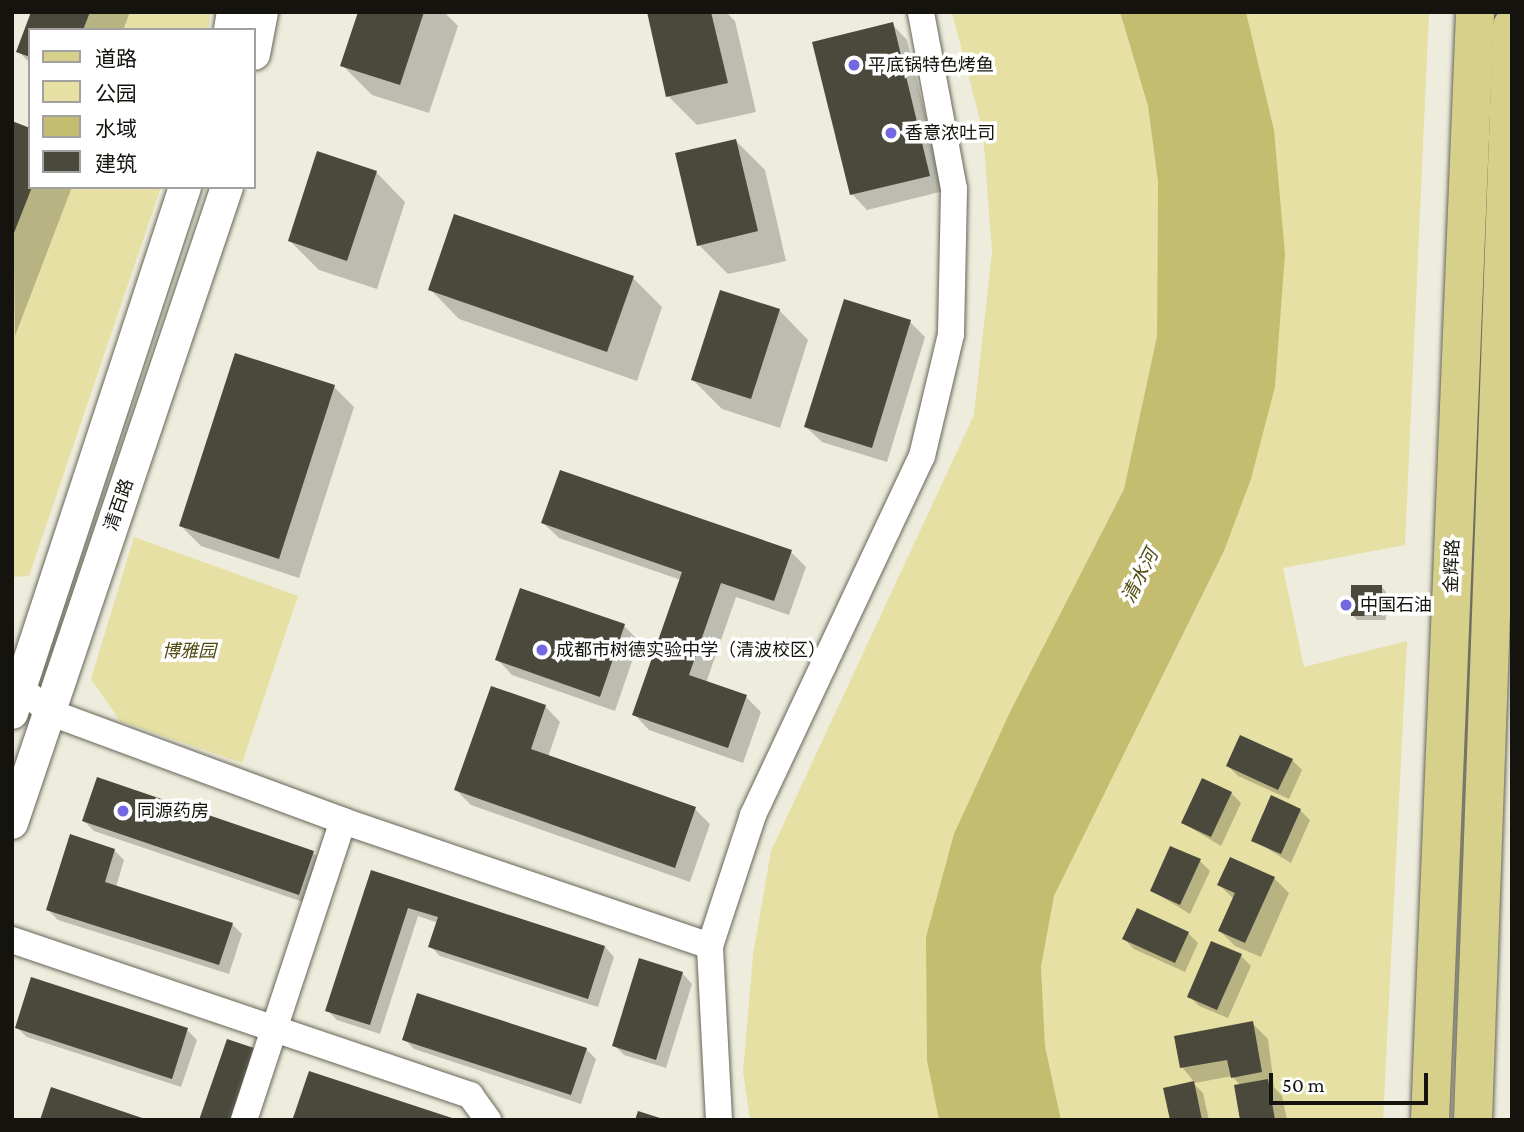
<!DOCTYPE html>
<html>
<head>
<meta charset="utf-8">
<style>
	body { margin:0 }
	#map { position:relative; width:1524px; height:1132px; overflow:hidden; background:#edecdd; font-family:"Crimson Pro","Noto Sans SC",serif }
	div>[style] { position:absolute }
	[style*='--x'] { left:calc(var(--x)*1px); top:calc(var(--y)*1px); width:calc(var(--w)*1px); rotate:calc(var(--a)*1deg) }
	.green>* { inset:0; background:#e6e0a4 }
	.water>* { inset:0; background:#c4bd70 }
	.shadow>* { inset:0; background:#0003 }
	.building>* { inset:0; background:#4a493c }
	.roads { filter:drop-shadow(0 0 2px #676658) drop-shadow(0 0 2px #676658) }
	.minor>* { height:26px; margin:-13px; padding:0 13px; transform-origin:13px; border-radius:13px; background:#fff }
	.tertiary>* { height:32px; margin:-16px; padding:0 16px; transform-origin:16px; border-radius:16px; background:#fff }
	.primary>* { height:38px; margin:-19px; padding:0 19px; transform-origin:19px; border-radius:19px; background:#d7d08b }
	.dots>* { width:19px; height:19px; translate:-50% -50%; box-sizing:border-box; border:4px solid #fff; border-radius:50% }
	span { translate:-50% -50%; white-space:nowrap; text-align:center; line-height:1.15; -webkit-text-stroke:7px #fff; paint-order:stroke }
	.poi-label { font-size:18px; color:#14130e }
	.left { translate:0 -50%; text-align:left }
	.street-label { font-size:18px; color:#14130e }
	.park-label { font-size:18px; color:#4f4a0e; font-style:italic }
	.water-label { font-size:19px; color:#534d12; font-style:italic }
	.frame { position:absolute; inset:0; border:14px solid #14130e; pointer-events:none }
	.legend { position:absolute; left:28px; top:28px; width:228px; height:161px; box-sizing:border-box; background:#fff; border:2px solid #a1a19f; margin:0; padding:9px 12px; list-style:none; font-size:21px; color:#14130e }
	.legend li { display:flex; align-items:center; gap:14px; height:35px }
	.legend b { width:35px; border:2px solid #a1a19f }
	.scale { position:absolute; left:1269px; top:1073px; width:159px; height:32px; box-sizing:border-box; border:4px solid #14130e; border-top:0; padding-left:9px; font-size:21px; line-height:24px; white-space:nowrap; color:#14130e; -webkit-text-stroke:5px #fff; paint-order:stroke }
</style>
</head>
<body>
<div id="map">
	<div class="green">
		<i style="clip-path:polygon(83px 12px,211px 12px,208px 30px,77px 30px)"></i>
		<i style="clip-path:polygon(952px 12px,1120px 12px,1148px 106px,1158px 182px,1157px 336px,1124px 489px,1010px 712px,927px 1061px,939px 1120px,750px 1120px,743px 1072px,753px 955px,771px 851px,974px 415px,992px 252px,983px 132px)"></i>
		<i style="clip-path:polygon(1246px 12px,1429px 12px,1405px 545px,1283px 568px,1304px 667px,1407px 641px,1383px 1120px,1061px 1120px,1045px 1046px,1041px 967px,1054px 896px,1224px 551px,1274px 130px)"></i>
		<i style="clip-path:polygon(30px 187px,161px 187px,29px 576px,12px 577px,12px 219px)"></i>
		<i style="clip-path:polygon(134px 537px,298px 596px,242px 763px,120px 721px,91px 679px)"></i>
	</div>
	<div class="water">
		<i style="clip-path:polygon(1120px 12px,1246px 12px,1274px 130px,1285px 254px,1275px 387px,1251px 479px,1224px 551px,1054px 896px,1041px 967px,1045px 1046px,1061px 1120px,939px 1120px,927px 1061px,926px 937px,954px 834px,1010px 712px,1124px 489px,1157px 336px,1158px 182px,1148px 106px)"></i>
	</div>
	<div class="shadow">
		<i style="clip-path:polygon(33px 12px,130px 12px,123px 30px,30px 30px,30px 63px,18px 51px)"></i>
		<i style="clip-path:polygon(360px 12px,444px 12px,458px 26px,429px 113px,372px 95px,342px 65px)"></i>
		<i style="clip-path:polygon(648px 12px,726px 12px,735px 21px,756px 112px,697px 125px,668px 96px)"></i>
		<i style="clip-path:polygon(892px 24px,907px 40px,944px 191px,867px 210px,852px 194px)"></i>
		<i style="clip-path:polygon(12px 123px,30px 187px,72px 187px,15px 336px)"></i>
		<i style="clip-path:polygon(736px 141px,765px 170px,786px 261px,728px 274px,699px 245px)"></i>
		<i style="clip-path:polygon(376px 172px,405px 202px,377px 289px,319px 270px,290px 241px)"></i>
		<i style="clip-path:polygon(633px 278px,662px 307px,637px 381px,459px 319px,430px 289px)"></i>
		<i style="clip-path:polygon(779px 310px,808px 340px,780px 428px,722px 409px,693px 380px)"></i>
		<i style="clip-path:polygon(910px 322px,925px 337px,887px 462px,822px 442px,806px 427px)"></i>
		<i style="clip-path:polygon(334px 387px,354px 407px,299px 578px,201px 546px,181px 526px)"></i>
		<i style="clip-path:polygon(543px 523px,791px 552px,806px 567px,789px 615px,736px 597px,706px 683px,746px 697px,761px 712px,743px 763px,649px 730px,634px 714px,681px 580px,559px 538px)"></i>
		<i style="clip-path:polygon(1382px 587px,1386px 592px,1386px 620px,1357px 620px,1353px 615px)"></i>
		<i style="clip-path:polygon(624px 626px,639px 641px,615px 711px,512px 675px,497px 659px)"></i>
		<i style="clip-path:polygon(545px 706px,560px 722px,548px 757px,695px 809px,710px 824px,690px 882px,471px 805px,456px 790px)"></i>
		<i style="clip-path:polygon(1292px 760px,1302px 770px,1289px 799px,1238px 776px,1228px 766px)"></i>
		<i style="clip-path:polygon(1231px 793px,1241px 803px,1221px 846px,1183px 823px)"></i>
		<i style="clip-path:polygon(1300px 810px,1310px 820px,1291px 863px,1253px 840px)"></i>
		<i style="clip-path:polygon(84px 821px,313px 853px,323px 863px,309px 904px,94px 831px)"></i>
		<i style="clip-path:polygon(114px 850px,124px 860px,116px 887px,232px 924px,242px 934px,229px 974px,58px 920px,48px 910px)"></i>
		<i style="clip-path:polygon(1200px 861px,1210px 871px,1190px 914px,1152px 891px)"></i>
		<i style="clip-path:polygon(372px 872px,605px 947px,614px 957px,598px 1007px,440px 956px,430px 946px,438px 923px,418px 916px,380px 1034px,337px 1020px,327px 1010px)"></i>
		<i style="clip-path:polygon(1274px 878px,1289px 893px,1261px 957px,1235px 946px,1220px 931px,1234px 899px,1219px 885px)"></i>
		<i style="clip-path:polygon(1188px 933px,1198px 943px,1185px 972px,1134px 949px,1124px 939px)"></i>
		<i style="clip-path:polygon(1241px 956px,1251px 966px,1228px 1018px,1199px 1006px,1189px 996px)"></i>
		<i style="clip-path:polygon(640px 961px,683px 974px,692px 984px,666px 1068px,624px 1055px,614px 1045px)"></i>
		<i style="clip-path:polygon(1252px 1023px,1268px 1039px,1274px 1087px,1282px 1096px,1287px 1120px,1242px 1120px,1240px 1085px,1232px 1076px,1195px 1083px,1182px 1067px)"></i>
		<i style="clip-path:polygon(17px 1028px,187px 1030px,197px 1040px,181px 1087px,27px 1037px)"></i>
		<i style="clip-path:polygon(404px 1039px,586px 1049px,596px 1059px,581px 1104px,414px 1049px)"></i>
		<i style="clip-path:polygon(1193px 1083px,1203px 1093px,1209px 1120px,1171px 1120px)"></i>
		<i style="clip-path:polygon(295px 1118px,450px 1120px,297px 1120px)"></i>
	</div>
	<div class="building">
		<i style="clip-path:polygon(31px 12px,90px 12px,83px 30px,30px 30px,30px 57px,16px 52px)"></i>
		<i style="clip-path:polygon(358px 12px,424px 12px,400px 85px,340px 66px)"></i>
		<i style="clip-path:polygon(647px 12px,711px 12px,728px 83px,666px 97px)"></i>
		<i style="clip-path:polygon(893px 22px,930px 176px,850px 195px,812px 42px)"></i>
		<i style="clip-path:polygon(12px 121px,30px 128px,32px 187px,12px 238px)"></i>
		<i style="clip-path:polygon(736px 139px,758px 231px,697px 246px,675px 153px)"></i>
		<i style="clip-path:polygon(317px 151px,377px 171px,347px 261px,288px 241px)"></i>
		<i style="clip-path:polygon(454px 214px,634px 276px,607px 352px,428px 290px)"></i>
		<i style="clip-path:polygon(720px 290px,780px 309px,751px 399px,691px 380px)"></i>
		<i style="clip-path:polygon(844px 299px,911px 320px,872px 448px,804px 427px)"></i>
		<i style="clip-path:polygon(235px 353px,335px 385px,279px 559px,179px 526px)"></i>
		<i style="clip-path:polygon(560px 470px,792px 550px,774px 601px,721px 583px,689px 675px,747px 695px,728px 748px,632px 715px,682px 572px,541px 523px)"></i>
		<i style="clip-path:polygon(1351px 585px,1382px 585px,1382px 616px,1351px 616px)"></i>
		<i style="clip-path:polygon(520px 588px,625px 624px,600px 697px,495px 660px)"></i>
		<i style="clip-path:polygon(491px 686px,546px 705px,531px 749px,696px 807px,675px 868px,454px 790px)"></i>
		<i style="clip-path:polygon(1240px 735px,1293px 759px,1278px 790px,1226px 766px)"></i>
		<i style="clip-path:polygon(97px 777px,314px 851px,299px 895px,82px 821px)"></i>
		<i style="clip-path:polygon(1202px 778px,1232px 792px,1211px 837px,1181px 823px)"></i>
		<i style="clip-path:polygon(1271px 795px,1301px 809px,1281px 854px,1251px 841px)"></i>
		<i style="clip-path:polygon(70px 834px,115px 849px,105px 882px,233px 923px,219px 965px,46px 910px)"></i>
		<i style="clip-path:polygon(1170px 846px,1201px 859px,1180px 905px,1150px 891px)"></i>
		<i style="clip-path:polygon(1230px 857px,1275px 877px,1245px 943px,1218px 931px,1235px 893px,1217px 885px)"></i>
		<i style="clip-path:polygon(371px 870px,605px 946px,588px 999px,428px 947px,438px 917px,408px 908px,370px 1025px,325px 1011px)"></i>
		<i style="clip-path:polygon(1137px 908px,1189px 932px,1175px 963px,1122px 939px)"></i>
		<i style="clip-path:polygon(1211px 941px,1242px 954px,1217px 1010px,1187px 997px)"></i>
		<i style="clip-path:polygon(639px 958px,683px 972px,656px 1060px,612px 1046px)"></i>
		<i style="clip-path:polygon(31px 977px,188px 1028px,172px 1079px,15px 1028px)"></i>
		<i style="clip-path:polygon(417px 993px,587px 1048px,571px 1095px,402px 1040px)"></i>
		<i style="clip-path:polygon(1253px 1021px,1262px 1072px,1231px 1078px,1227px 1060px,1180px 1068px,1174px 1036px)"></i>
		<i style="clip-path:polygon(227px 1039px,254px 1048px,230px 1120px,199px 1120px)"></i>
		<i style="clip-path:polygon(309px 1071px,455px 1119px,454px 1120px,293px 1118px)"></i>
		<i style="clip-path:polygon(1268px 1079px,1275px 1120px,1240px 1120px,1234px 1085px)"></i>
		<i style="clip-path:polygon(1194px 1081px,1202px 1120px,1170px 1120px,1163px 1088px)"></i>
		<i style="clip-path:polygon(51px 1087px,145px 1119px,145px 1120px,40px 1120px)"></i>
		<i style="clip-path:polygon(638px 1111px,663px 1119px,663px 1120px,635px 1120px)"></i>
	</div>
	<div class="roads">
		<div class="minor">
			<i style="--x:12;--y:680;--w:49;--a:40.9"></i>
			<i style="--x:49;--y:712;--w:314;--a:20.3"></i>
			<i style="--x:343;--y:821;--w:388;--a:18.8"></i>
			<i style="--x:12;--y:940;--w:484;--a:18.7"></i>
			<i style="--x:470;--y:1095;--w:31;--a:54"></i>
			<i style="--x:244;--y:1120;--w:315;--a:-71.7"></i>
			<i style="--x:719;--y:1120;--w:174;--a:-93"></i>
			<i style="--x:710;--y:946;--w:138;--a:-71.8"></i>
			<i style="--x:753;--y:815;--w:397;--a:-64.8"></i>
			<i style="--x:922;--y:456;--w:125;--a:-76.6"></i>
			<i style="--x:951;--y:334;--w:145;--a:-88.8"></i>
			<i style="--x:954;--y:189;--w:180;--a:-100.6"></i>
		</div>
		<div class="tertiary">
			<i style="--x:230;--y:30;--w:18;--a:-81"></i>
			<i style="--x:254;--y:54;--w:43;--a:-79.2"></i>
			<i style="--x:12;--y:713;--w:554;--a:-71.79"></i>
			<i style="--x:12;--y:823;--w:671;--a:-71.32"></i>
		</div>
		<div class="primary">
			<i style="--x:1430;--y:1120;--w:1109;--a:-87.67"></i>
			<i style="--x:1473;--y:1120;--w:1094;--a:-87.96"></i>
		</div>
	</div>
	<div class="dots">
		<i style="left:854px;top:65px;background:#7367e2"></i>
		<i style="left:891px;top:133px;background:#7367e2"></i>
		<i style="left:1346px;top:605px;background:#7367e2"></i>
		<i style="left:542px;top:650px;background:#7367e2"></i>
		<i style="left:123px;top:811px;background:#7367e2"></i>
	</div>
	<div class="poi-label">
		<span class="left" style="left:868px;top:65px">平底锅特色烤鱼</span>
		<span class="left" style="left:905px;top:133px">香意浓吐司</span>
		<span class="left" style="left:1360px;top:605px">中国石油</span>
		<span class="left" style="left:556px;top:650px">成都市树德实验中学（清波校区）</span>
		<span class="left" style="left:137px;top:811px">同源药房</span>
	</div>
	<div class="street-label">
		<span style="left:119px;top:505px;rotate:-71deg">清百路</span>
		<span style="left:1452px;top:566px;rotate:-88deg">金辉路</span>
	</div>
	<div class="park-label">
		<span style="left:189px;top:651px">博雅园</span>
	</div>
	<div class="water-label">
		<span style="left:1140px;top:576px;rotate:-63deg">清水河</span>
	</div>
	<div class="frame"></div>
	<ul class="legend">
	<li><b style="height:9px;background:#d7d08b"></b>道路</li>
	<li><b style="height:19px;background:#e6e0a4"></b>公园</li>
	<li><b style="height:19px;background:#c4bd70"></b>水域</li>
	<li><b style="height:19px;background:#4a493c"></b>建筑</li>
	</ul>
	<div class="scale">50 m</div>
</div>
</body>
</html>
